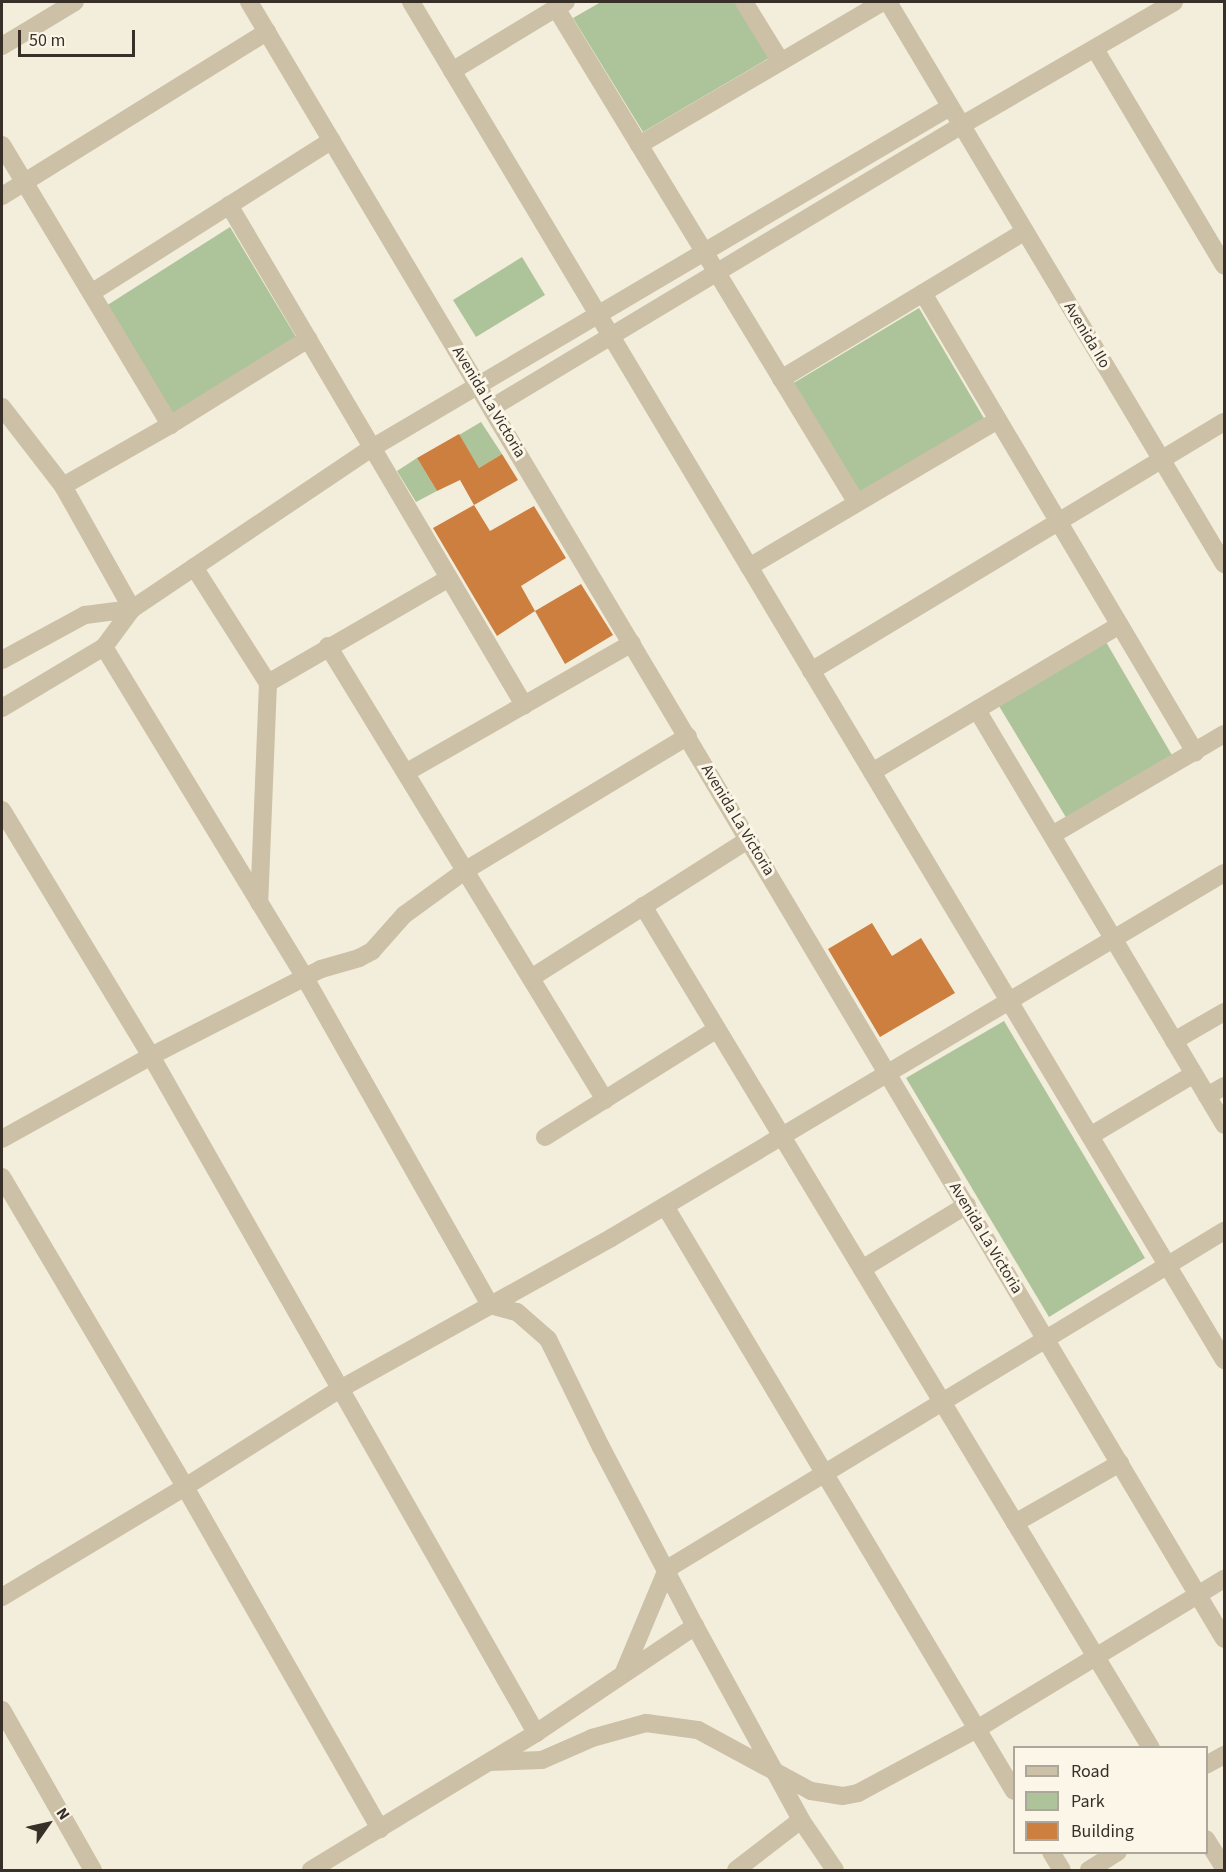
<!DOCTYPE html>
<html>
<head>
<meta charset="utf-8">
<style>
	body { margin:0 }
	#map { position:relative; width:1226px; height:1872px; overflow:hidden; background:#f3eddb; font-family:"Source Sans 3",sans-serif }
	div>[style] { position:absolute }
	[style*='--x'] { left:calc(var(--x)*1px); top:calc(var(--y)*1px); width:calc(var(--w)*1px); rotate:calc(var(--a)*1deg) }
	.green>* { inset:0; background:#adc49a }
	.building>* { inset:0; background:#cd7f40 }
	.minor>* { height:18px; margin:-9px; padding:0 9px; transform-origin:9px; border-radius:9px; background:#ccc0a6 }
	span { translate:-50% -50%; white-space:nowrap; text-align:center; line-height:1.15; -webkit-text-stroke:6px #fbf6e8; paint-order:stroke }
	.street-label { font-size:16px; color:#383028 }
	.frame { position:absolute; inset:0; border:3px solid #383028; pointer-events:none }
	.legend { position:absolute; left:1013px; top:1746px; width:195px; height:108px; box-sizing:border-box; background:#fbf6e8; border:2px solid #ada79b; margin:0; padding:8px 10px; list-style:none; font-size:18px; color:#383028 }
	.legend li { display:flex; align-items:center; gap:12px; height:30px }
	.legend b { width:30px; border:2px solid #ada79b }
	.north { position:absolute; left:18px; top:1794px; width:60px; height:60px; -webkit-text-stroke:4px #fbf6e8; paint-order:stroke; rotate:56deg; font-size:16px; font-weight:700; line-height:24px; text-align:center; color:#383028 }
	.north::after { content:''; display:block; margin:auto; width:21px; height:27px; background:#383028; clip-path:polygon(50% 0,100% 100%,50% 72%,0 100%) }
	.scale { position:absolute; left:18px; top:30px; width:117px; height:27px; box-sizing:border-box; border:3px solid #383028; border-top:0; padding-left:8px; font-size:18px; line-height:21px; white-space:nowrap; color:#383028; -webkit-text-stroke:4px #fbf6e8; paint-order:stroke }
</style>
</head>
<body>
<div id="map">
	<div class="green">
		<i style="clip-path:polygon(601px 2px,736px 2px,769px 58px,643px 132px,573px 18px)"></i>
		<i style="clip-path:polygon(230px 227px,296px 337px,172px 416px,106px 306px)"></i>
		<i style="clip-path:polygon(522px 257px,545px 295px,476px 337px,453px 300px)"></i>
		<i style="clip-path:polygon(919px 308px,985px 420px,860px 494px,792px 384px)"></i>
		<i style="clip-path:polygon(481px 422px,502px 454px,479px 468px,459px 435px)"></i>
		<i style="clip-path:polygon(417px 458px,437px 491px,416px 502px,397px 471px)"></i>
		<i style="clip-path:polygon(1106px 642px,1173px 757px,1067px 819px,999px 706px)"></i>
		<i style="clip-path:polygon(1004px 1021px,1145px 1258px,1049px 1317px,906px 1078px)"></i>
	</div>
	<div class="building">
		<i style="clip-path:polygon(459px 434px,479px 468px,502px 454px,518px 480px,474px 505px,460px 480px,437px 491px,417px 458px)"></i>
		<i style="clip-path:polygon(474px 505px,490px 531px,534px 506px,566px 558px,521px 586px,535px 611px,497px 636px,433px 528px)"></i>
		<i style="clip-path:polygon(581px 584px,613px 635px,565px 664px,535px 611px)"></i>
		<i style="clip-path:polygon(872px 923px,892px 956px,921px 938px,955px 993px,880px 1037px,828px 949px)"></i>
	</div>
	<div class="minor">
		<i style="--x:249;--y:2;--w:1905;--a:59.22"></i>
		<i style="--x:411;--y:2;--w:1583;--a:59.09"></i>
		<i style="--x:744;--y:2;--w:70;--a:58.3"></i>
		<i style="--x:888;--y:2;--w:655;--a:59.13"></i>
		<i style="--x:556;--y:8;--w:579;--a:58.7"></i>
		<i style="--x:2;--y:46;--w:85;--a:-31.1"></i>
		<i style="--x:1095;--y:49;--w:252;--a:59.2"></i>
		<i style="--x:452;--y:71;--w:133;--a:-31.2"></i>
		<i style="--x:2;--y:145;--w:327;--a:59"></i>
		<i style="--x:639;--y:145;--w:283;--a:-30.4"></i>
		<i style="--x:2;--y:196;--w:312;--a:-31.8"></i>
		<i style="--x:229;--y:205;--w:581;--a:59.46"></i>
		<i style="--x:91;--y:293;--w:285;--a:-32.4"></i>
		<i style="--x:923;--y:293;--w:534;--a:59.35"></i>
		<i style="--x:781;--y:379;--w:285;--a:-31.2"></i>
		<i style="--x:2;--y:407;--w:100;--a:52.3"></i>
		<i style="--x:63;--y:486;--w:141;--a:60.7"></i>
		<i style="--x:493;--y:407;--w:547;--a:-31.02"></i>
		<i style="--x:962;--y:125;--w:245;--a:-30.1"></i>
		<i style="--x:63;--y:486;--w:123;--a:-29.7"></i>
		<i style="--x:170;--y:425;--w:163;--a:-31.9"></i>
		<i style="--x:194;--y:567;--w:138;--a:57.5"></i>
		<i style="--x:268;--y:683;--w:220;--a:92.3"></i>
		<i style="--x:749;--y:567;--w:289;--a:-30.6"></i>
		<i style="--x:328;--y:646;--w:532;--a:58.61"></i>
		<i style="--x:104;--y:647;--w:387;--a:58.7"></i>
		<i style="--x:305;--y:978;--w:376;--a:60.5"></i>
		<i style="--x:490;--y:1305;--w:28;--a:15"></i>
		<i style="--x:517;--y:1312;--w:41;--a:41.1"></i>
		<i style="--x:548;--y:1339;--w:120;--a:63.9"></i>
		<i style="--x:601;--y:1447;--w:202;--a:62.3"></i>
		<i style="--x:695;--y:1626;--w:221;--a:61.3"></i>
		<i style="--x:801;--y:1820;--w:60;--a:55.8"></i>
		<i style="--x:2;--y:660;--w:94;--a:-28.5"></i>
		<i style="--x:85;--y:615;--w:47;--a:-7.3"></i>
		<i style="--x:811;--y:671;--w:482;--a:-31.1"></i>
		<i style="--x:268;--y:683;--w:209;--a:-30.1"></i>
		<i style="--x:2;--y:708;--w:119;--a:-30.9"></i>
		<i style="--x:104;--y:647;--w:47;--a:-53.6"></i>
		<i style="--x:132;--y:609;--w:289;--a:-33.9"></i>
		<i style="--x:372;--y:448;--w:671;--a:-30.54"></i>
		<i style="--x:977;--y:710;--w:483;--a:59.2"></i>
		<i style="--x:407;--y:772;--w:259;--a:-29.8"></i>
		<i style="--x:872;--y:772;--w:288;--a:-30.7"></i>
		<i style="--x:2;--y:810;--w:288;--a:58.8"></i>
		<i style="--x:151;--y:1056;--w:779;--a:60.37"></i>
		<i style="--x:1052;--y:835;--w:199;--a:-30.4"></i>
		<i style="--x:643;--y:906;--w:983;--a:58.9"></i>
		<i style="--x:531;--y:978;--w:259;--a:-32.5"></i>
		<i style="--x:1174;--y:1041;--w:58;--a:-30.1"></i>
		<i style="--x:1207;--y:1096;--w:20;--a:-30"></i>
		<i style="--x:1090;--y:1136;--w:121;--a:-30.8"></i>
		<i style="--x:545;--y:1137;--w:203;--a:-32.1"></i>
		<i style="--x:2;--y:1139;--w:171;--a:-29.1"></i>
		<i style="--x:151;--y:1056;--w:191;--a:-27.1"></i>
		<i style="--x:321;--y:969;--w:40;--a:-16"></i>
		<i style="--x:359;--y:958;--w:15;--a:-28"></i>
		<i style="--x:372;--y:951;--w:48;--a:-48.4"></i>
		<i style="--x:404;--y:915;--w:77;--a:-36"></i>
		<i style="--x:466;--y:870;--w:259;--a:-31.1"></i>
		<i style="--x:2;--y:1177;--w:360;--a:59.4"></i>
		<i style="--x:185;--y:1487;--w:394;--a:60.3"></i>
		<i style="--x:665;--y:1206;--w:681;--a:59.18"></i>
		<i style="--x:862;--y:1269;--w:123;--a:-31.4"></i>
		<i style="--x:1015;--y:1523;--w:121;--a:-29.7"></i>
		<i style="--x:2;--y:1597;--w:214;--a:-31"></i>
		<i style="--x:185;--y:1487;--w:183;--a:-32.3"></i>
		<i style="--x:340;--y:1389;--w:310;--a:-29.1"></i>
		<i style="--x:611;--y:1238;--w:713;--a:-30.77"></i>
		<i style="--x:624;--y:1672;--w:112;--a:-67.3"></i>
		<i style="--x:667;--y:1569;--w:652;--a:-31.25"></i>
		<i style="--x:2;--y:1710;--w:184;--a:60.4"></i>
		<i style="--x:489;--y:1762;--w:53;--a:-2.2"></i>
		<i style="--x:542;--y:1760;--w:55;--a:-23.7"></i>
		<i style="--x:592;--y:1738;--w:56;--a:-15.5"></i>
		<i style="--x:646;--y:1723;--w:52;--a:7.7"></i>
		<i style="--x:698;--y:1730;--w:128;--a:28.4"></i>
		<i style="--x:811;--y:1791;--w:32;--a:9"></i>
		<i style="--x:843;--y:1796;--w:15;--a:-11"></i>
		<i style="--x:858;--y:1793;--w:135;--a:-28.3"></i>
		<i style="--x:977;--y:1729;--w:289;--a:-31.3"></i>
		<i style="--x:1206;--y:1765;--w:21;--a:-29"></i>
		<i style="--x:1206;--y:1839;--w:34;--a:58"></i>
		<i style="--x:1051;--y:1852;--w:21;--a:59"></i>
		<i style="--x:311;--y:1870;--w:263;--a:-31.3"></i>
		<i style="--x:536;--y:1733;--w:192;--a:-33.9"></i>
		<i style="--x:736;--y:1870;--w:82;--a:-37.6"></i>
		<i style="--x:1089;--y:1870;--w:34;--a:-32"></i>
	</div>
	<div class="street-label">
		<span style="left:1087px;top:335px;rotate:59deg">Avenida Ilo</span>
		<span style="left:489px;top:402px;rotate:59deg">Avenida La Victoria</span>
		<span style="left:738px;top:820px;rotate:59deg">Avenida La Victoria</span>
		<span style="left:986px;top:1238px;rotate:59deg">Avenida La Victoria</span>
	</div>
	<div class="frame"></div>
	<ul class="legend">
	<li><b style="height:8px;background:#ccc0a6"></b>Road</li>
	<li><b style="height:16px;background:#adc49a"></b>Park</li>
	<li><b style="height:16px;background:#cd7f40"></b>Building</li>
	</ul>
	<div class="north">N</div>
	<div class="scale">50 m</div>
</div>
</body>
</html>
